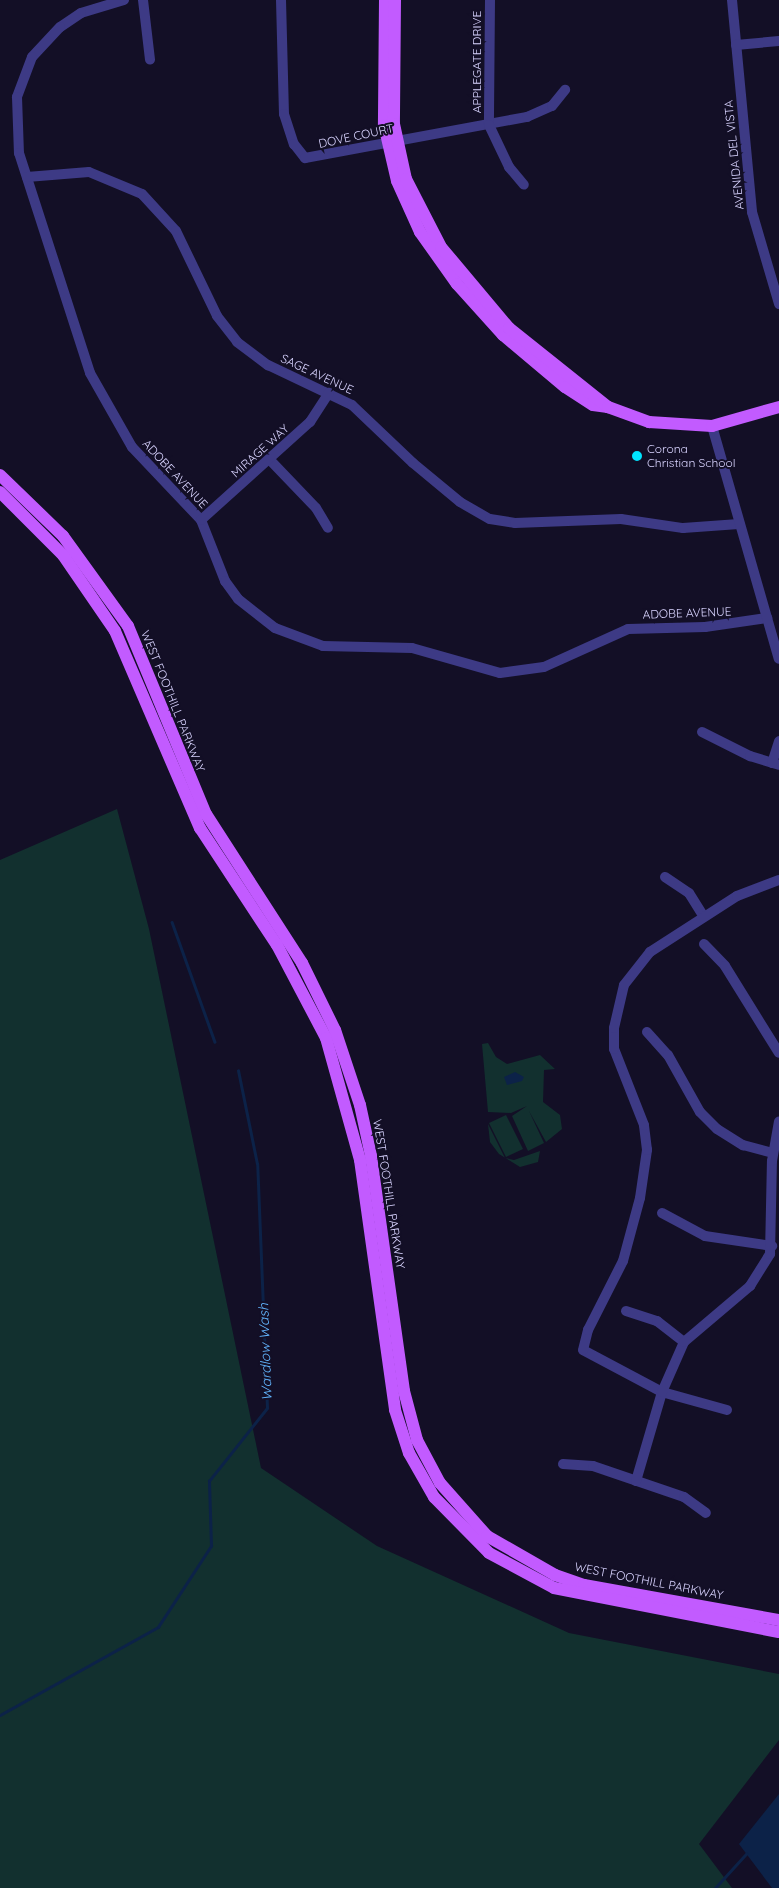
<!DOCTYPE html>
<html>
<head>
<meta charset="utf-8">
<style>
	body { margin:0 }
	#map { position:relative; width:779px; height:1888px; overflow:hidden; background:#130f26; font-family:Quicksand,sans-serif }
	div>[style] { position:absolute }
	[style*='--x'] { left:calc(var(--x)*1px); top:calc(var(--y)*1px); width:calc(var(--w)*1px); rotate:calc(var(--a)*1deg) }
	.green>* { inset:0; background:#12302f }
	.water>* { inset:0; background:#0c2248 }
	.stream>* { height:2.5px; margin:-1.25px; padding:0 1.25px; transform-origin:1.25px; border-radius:1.25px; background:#0c2248 }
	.minor>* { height:10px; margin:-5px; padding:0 5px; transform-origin:5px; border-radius:5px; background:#3d3a85 }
	.major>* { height:12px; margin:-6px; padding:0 6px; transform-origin:6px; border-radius:6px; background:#c25bff }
	.dots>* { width:14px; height:14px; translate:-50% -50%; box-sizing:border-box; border:2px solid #130f26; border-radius:50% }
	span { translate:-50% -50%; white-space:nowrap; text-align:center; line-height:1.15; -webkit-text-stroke:4px #130f26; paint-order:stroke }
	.street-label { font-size:12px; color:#d9d4ff }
	.poi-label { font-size:12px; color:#d9d4ff }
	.left { translate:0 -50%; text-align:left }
	.water-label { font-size:14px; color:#62b6ff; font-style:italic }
</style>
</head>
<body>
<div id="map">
	<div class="green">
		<i style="clip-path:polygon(117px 809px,149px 929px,261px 1468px,377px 1546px,569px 1633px,779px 1674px,779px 1740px,699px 1844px,732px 1888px,0 1888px,0 860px)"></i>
		<i style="clip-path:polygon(488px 1043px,496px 1057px,507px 1064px,540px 1055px,555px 1069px,544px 1070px,543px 1102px,560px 1115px,562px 1129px,546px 1142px,529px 1111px,544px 1143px,528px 1151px,512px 1116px,527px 1106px,511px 1113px,488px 1112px,482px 1044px)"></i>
		<i style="clip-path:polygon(506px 1115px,523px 1149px,506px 1157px,489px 1123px)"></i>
		<i style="clip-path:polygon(488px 1124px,505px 1158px,514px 1160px,540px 1151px,538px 1162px,520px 1167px,499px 1154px,490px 1142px)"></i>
	</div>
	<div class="water">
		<i style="clip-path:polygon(515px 1072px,524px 1077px,522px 1081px,507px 1085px,504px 1077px)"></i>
		<i style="clip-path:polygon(779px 1794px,779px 1888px,772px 1888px,739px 1844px)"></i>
	</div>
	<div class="stream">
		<i style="--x:172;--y:922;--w:127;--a:70.3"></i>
		<i style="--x:0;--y:1715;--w:181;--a:-29.1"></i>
		<i style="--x:158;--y:1627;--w:97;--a:-56.8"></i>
		<i style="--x:211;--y:1546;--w:65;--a:-91.8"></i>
		<i style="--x:209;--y:1481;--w:93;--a:-51.5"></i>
		<i style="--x:267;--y:1408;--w:244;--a:-92.3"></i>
		<i style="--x:257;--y:1164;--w:95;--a:-101.5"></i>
		<i style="--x:715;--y:1888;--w:46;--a:-47.6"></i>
	</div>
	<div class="minor">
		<i style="--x:124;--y:0;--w:45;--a:163.2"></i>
		<i style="--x:81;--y:13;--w:25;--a:146"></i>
		<i style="--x:60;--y:27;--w:41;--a:133"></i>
		<i style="--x:32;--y:57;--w:43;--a:110.6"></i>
		<i style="--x:17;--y:97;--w:56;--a:88"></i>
		<i style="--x:19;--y:153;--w:231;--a:72.1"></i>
		<i style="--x:90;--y:373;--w:85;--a:60.4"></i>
		<i style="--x:132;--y:447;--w:100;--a:46.6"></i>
		<i style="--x:201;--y:520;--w:66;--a:68.5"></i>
		<i style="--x:225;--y:581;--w:22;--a:54"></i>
		<i style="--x:238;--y:599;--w:47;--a:38.1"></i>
		<i style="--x:275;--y:628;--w:51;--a:20.6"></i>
		<i style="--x:323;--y:646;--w:89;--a:1.3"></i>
		<i style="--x:412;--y:648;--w:91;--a:15.9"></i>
		<i style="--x:500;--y:673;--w:44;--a:-7.8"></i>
		<i style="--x:544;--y:667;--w:92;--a:-24.3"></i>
		<i style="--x:628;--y:629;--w:77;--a:-1.5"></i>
		<i style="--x:705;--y:627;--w:63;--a:-8.3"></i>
		<i style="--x:143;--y:0;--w:60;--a:83.3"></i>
		<i style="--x:281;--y:0;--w:114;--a:88.5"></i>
		<i style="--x:284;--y:114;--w:32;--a:72"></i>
		<i style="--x:294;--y:144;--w:18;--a:52"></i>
		<i style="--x:305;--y:158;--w:226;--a:-10.5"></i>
		<i style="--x:527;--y:117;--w:27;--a:-24"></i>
		<i style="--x:552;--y:106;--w:21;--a:-51"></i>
		<i style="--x:490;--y:0;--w:125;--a:90.5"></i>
		<i style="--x:489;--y:125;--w:47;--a:64.5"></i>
		<i style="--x:509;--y:167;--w:23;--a:50"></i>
		<i style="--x:732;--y:0;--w:213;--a:84.6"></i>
		<i style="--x:752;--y:212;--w:96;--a:73.6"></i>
		<i style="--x:736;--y:45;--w:43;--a:-5.3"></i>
		<i style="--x:27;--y:177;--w:62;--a:-4.6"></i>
		<i style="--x:89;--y:172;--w:57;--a:22.5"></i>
		<i style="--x:142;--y:194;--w:50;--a:47.4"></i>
		<i style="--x:176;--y:231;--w:94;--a:64.2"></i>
		<i style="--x:217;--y:316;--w:33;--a:52"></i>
		<i style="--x:237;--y:342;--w:39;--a:37"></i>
		<i style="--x:268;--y:365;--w:93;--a:25.5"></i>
		<i style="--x:352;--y:405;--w:84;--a:43.6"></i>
		<i style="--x:413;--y:463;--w:61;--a:39.7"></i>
		<i style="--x:460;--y:502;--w:34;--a:30"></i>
		<i style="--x:490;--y:519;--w:25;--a:9"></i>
		<i style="--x:515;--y:523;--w:106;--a:-2.2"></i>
		<i style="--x:621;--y:519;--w:63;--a:8.3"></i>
		<i style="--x:683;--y:528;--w:56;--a:-4.1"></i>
		<i style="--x:712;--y:426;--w:242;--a:74"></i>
		<i style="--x:270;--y:460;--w:66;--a:46.2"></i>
		<i style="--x:316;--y:508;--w:23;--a:59"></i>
		<i style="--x:201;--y:520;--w:147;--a:-42"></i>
		<i style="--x:310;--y:422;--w:35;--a:-57"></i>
		<i style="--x:702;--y:732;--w:54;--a:26.6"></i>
		<i style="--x:750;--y:756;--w:30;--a:17"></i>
		<i style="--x:772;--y:763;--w:23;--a:-72"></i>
		<i style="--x:665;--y:877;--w:29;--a:34"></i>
		<i style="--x:689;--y:893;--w:28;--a:58"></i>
		<i style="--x:704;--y:944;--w:30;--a:46"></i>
		<i style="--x:725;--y:966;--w:102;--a:58.2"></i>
		<i style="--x:647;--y:1032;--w:31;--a:48"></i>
		<i style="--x:668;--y:1055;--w:65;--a:60.7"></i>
		<i style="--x:700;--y:1112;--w:24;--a:45"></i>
		<i style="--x:717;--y:1129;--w:31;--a:32"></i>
		<i style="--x:743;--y:1145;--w:30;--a:15"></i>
		<i style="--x:662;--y:1213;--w:49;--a:28.1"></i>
		<i style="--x:705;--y:1236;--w:68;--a:8.5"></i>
		<i style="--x:626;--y:1311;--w:33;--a:18"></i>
		<i style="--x:657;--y:1321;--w:34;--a:38"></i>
		<i style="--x:727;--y:1410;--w:67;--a:-164.5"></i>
		<i style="--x:662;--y:1392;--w:89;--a:-152"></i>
		<i style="--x:583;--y:1350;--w:21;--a:-76"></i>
		<i style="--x:588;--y:1330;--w:77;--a:-63.1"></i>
		<i style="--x:623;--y:1261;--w:65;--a:-74.9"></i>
		<i style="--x:640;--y:1198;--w:49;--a:-81.7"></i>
		<i style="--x:647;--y:1150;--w:25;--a:-97"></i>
		<i style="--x:644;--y:1125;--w:82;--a:-111.5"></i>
		<i style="--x:614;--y:1049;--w:21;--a:-90"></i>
		<i style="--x:614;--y:1028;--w:44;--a:-76.9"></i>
		<i style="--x:624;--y:985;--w:42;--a:-51.8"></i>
		<i style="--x:650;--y:952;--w:103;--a:-32.8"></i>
		<i style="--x:737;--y:896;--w:45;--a:-20.9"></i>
		<i style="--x:563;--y:1464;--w:30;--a:4"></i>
		<i style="--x:593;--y:1466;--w:96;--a:18.8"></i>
		<i style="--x:684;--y:1497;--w:27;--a:36"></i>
		<i style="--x:636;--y:1481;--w:93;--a:-73.7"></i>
		<i style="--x:662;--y:1392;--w:55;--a:-66.3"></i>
		<i style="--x:684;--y:1342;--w:87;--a:-40.3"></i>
		<i style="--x:750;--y:1286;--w:38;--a:-58"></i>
		<i style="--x:770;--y:1254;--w:93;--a:-88.8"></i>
		<i style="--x:772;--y:1161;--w:40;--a:-80"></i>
	</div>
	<div class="major">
		<i style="--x:385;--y:0;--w:125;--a:90.5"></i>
		<i style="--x:384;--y:125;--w:57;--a:76.9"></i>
		<i style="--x:397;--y:181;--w:56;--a:65.7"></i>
		<i style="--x:420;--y:232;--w:64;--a:54.6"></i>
		<i style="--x:457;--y:284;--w:69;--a:48"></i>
		<i style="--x:503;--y:335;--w:81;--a:40"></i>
		<i style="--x:565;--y:387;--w:33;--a:33"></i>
		<i style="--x:593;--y:405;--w:15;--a:8"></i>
		<i style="--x:395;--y:0;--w:124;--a:90.5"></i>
		<i style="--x:394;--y:124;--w:56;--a:77.7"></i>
		<i style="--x:406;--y:179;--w:76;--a:62.8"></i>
		<i style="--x:441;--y:247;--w:106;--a:50"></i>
		<i style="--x:509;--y:328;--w:127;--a:38.6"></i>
		<i style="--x:608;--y:407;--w:44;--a:20.1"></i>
		<i style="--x:649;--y:422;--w:63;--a:3.6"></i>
		<i style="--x:712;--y:426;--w:70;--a:-15.8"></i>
		<i style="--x:0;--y:475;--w:88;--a:44.1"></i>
		<i style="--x:63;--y:536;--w:111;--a:54.2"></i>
		<i style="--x:128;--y:626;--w:204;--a:67.5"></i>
		<i style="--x:206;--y:814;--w:177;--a:57.2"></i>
		<i style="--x:302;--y:963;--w:75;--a:63.8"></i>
		<i style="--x:335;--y:1030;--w:79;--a:71.6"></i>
		<i style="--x:360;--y:1105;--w:52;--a:77.8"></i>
		<i style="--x:371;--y:1156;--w:237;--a:82"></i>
		<i style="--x:404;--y:1391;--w:51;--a:75.1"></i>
		<i style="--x:417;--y:1440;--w:49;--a:61.9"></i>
		<i style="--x:440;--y:1483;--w:71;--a:48.4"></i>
		<i style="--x:487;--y:1536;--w:78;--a:29.8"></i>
		<i style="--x:555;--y:1575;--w:31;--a:19"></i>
		<i style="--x:584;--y:1585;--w:198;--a:10.2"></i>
		<i style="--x:0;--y:492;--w:89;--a:45"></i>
		<i style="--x:63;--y:555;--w:92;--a:55.6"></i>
		<i style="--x:115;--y:631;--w:215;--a:66.7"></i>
		<i style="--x:200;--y:828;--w:140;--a:56.7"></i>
		<i style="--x:277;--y:945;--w:105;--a:62.2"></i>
		<i style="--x:326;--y:1038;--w:127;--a:74.4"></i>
		<i style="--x:360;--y:1160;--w:252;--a:82"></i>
		<i style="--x:395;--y:1410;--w:45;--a:72"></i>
		<i style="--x:409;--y:1453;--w:51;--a:60.4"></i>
		<i style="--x:434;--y:1497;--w:78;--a:45.5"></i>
		<i style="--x:489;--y:1553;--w:74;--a:28.3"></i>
		<i style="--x:554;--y:1588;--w:229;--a:11.1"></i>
	</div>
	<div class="dots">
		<i style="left:637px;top:456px;background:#00e5ff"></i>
	</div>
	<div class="street-label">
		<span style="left:477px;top:62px;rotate:-90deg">APPLEGATE DRIVE</span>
		<span style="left:356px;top:136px;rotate:-12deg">DOVE COURT</span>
		<span style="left:734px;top:155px;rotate:-96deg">AVENIDA DEL VISTA</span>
		<span style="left:317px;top:374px;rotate:25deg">SAGE AVENUE</span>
		<span style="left:260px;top:451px;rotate:-42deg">MIRAGE WAY</span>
		<span style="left:175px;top:474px;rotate:47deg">ADOBE AVENUE</span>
		<span style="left:687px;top:613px;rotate:-2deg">ADOBE AVENUE</span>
		<span style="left:173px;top:701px;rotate:68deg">WEST FOOTHILL PARKWAY</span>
		<span style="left:389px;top:1194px;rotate:81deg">WEST FOOTHILL PARKWAY</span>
		<span style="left:649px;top:1581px;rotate:11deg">WEST FOOTHILL PARKWAY</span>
	</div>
	<div class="poi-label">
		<span class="left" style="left:647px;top:456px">Corona<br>Christian School</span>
	</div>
	<div class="water-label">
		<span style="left:265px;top:1352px;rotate:-92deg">Wardlow Wash</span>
	</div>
</div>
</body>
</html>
